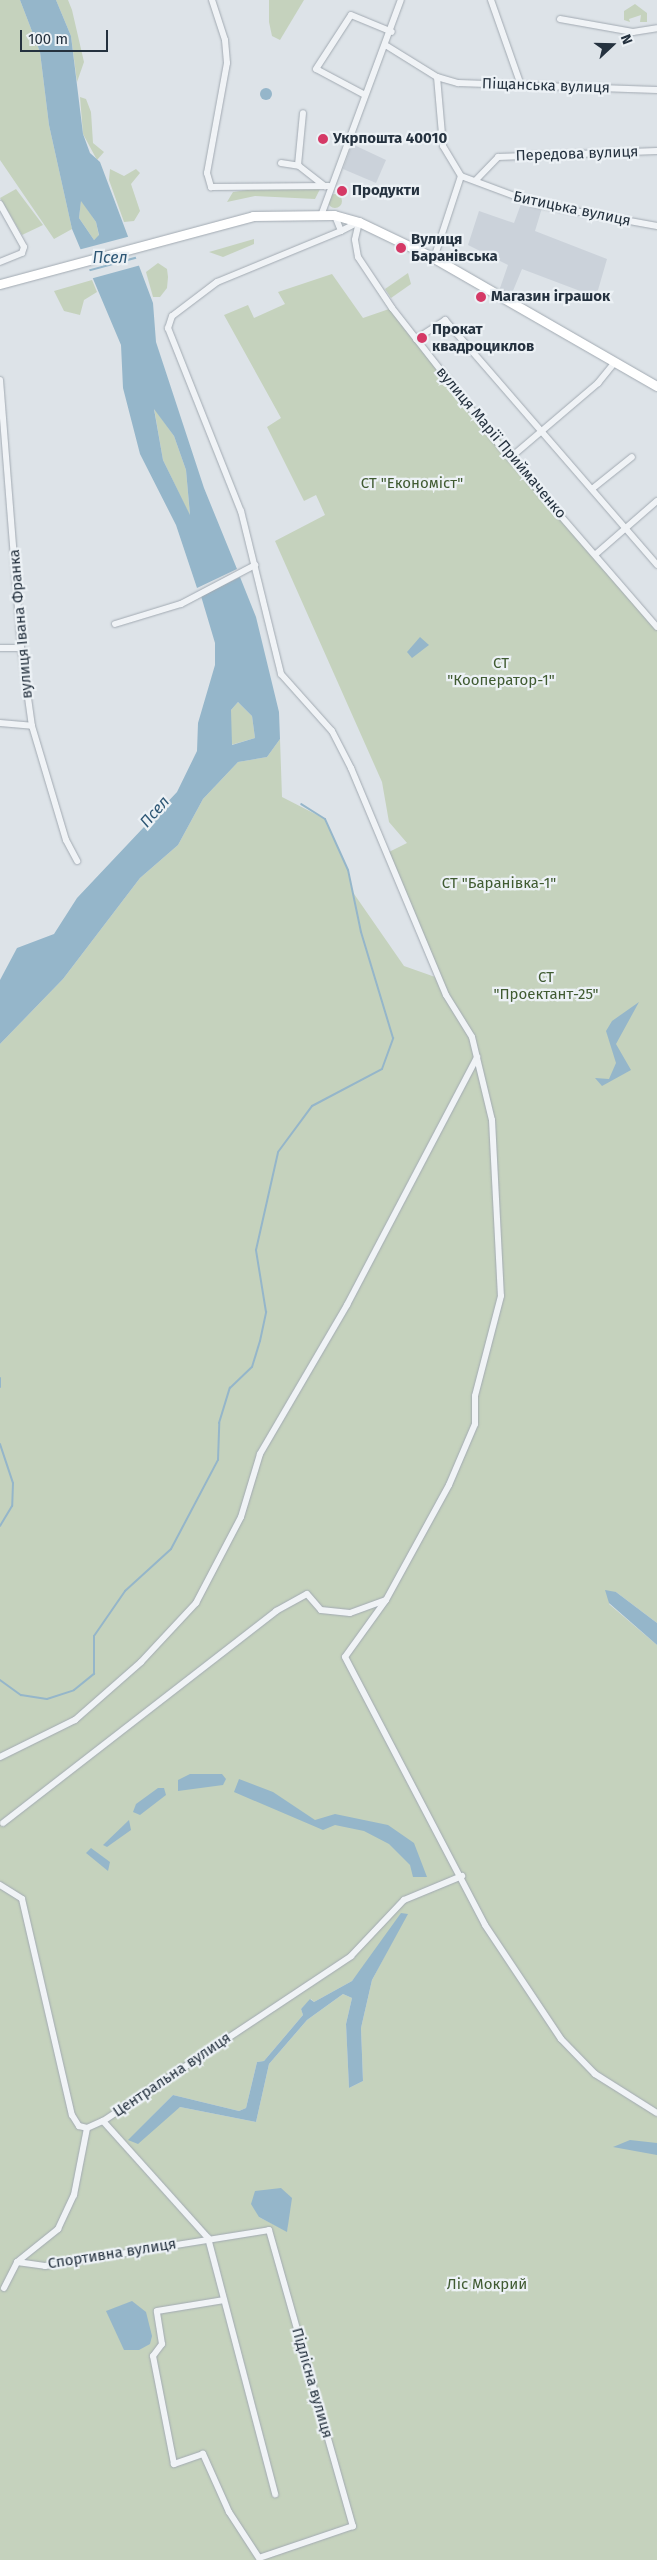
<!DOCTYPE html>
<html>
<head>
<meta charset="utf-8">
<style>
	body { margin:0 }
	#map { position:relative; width:657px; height:2560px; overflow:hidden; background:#dde3e8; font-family:"Fira Sans",sans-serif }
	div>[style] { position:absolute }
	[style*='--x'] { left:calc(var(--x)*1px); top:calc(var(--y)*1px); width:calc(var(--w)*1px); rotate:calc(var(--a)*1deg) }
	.built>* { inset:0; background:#cbd2da }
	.green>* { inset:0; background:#c5d2bd }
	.round { border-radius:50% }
	.water>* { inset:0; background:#95b6ca }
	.pier>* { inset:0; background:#dde3e8 }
	.stream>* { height:2px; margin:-1px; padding:0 1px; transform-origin:1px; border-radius:1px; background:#95b6ca }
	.roads { filter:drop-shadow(0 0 1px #a2aab2) drop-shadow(0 0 1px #a2aab2) }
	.minor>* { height:6px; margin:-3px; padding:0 3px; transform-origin:3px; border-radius:3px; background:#f0f3f6 }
	.secondary>* { height:9px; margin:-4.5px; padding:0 4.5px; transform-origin:4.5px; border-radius:4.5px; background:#fff }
	.dots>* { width:14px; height:14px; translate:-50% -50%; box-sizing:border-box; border:2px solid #ecf1f5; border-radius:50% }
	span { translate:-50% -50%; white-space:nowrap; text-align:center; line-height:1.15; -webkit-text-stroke:4.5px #ecf1f5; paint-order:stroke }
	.street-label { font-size:15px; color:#25323f }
	.poi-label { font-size:15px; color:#25323f; font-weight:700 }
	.left { translate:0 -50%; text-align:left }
	.park-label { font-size:15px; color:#405b32 }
	.water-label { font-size:16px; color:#2e5775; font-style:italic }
	.north { position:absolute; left:587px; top:20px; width:50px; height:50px; -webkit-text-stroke:4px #ecf1f5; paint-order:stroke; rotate:69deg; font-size:14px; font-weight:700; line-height:20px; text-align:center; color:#25323f }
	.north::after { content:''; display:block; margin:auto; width:18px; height:22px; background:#25323f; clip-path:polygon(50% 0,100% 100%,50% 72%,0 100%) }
	.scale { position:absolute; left:20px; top:30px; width:88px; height:22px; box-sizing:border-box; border:2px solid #25323f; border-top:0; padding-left:6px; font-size:15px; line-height:18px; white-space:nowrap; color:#25323f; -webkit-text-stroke:4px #ecf1f5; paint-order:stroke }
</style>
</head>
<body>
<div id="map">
	<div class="built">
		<i style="clip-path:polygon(352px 144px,386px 160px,376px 183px,343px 169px)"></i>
		<i style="clip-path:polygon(521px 204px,542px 208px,535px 231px,607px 259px,596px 297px,522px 269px,510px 298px,499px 291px,508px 265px,468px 245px,479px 211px,514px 223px)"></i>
	</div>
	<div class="green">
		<i style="clip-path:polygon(0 0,20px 0,40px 52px,49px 125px,72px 229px,54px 239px,0 160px)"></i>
		<i style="clip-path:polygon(56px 0,68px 0,72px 10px,84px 62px,77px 82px,71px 36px)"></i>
		<i style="clip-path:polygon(269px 0,304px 0,280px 40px,272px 36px,269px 22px)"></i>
		<i style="clip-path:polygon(635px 4px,647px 13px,647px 22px,640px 22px,641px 15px,629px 19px,630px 22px,624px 20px,624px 11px)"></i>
		<i style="clip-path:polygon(80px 97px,86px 99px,91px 112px,93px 143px,104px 152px,97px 160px,83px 134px)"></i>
		<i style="clip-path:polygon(110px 169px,124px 176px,136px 169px,140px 173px,131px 184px,140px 211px,134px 221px,124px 222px,109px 180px)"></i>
		<i style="clip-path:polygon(16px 189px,43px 225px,22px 235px,0 198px)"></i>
		<i style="clip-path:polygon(254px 189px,320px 189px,315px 199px,255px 196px,227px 202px,233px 192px)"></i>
		<i class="round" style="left:328px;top:194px;width:14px;height:14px"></i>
		<i style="clip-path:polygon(81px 200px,96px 222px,99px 236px,94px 240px,79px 218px)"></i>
		<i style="clip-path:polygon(254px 239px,254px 244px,223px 257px,209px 252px)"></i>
		<i style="clip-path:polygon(158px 263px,167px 269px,168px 277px,167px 288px,160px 297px,153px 297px,146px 272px)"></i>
		<i style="clip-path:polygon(408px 273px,411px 284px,391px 298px,385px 289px)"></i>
		<i style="clip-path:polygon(evenodd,332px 274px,363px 318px,392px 308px,657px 627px,657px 1623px,616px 1592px,609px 1604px,657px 1645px,657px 2560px,0 2560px,0 1044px,63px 979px,140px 878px,178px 845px,203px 799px,238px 762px,267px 757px,280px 739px,282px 797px,325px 819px,348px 870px,352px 891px,404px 966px,438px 978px,389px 852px,407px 843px,389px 822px,382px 782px,275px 541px,325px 515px,316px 495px,304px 501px,267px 427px,281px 418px,224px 315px,248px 305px,254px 318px,285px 304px,278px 292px,332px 274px,407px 1914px,372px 1980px,361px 2028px,363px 2081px,349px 2088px,346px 2024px,352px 1998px,343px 1994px,307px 2020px,269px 2064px,256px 2122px,180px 2107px,129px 2140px,173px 2095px,239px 2111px,246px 2108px,257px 2062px,264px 2061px,303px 2015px,301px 2009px,311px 1999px,314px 2002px,352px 1981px,407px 1914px,332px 274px,289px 2207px,287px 2231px,259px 2217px,289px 2207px)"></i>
		<i style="clip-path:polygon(92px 280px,97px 292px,84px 300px,80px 315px,64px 311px,54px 291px)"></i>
		<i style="clip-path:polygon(154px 408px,174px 436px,186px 470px,190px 516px,163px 460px)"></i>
		<i style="clip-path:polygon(238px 702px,252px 716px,255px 738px,231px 745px,231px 710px)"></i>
	</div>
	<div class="water">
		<i style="clip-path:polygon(evenodd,20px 0,56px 0,71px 36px,83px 134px,90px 153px,100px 162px,153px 303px,156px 342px,204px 488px,237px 569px,197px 588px,176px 525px,140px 454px,123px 388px,121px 345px,72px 229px,49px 125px,40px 52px,20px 0,81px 201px,96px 222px,99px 235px,94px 240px,79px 218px,81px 201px,20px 0,154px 409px,174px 436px,186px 470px,190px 515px,163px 460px,154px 409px)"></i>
		<i class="round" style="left:260px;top:88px;width:12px;height:12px"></i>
		<i style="clip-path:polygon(evenodd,240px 577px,256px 617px,279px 712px,280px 739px,267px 757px,238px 762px,203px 799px,178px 845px,140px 878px,63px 979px,0 1044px,0 980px,17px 948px,54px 934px,77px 898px,177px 792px,197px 751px,198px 723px,215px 665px,215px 643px,201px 596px,240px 577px,238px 702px,252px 716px,255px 738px,232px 745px,231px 710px,238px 702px)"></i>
		<i style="clip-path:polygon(420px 637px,429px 645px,412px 658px,407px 652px)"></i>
		<i style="clip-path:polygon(639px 1002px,616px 1044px,631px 1070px,602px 1086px,595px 1078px,609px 1079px,616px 1063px,606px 1031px,612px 1021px)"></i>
		<i style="clip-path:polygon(605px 1590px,616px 1592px,657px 1623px,657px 1645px,609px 1603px)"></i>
		<i style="clip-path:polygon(190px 1774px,222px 1774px,226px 1779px,223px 1785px,178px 1791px,178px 1780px)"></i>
		<i style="clip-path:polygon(239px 1779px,273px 1792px,315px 1820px,335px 1814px,388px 1825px,414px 1843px,427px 1877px,413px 1877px,410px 1865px,389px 1844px,364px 1831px,335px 1825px,323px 1830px,234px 1792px)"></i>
		<i style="clip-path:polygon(158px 1788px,164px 1788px,166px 1795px,140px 1815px,133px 1812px,136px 1804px)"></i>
		<i style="clip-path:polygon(129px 1820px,131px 1830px,107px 1847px,103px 1845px)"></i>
		<i style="clip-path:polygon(91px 1848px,110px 1862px,108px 1871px,86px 1853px)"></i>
		<i style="clip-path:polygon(401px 1913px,408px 1914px,372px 1980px,361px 2028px,363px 2081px,349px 2088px,346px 2024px,352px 1998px,343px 1994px,307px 2020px,269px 2064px,256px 2122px,180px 2107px,138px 2144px,128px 2140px,173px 2095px,239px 2111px,246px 2108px,257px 2062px,264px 2061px,303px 2015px,301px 2009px,310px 1999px,314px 2002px,352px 1981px)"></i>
		<i style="clip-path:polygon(630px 2140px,657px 2143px,657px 2155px,613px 2147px)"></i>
		<i style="clip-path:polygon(281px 2188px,292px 2198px,287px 2232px,259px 2217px,251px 2204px,255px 2191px)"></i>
		<i style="clip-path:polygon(132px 2301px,146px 2312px,152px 2336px,150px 2344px,139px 2350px,124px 2350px,106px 2311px)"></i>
	</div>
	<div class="pier">
		<i style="clip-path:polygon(131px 236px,138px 256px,87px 270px,78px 250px)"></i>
		<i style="clip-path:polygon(139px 258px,141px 265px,90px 279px,87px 272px)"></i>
	</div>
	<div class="stream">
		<i style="--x:0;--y:1378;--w:9;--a:90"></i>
		<i style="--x:0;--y:1444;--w:41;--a:71.6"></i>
		<i style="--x:13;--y:1483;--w:23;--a:92"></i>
		<i style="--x:12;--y:1506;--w:23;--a:121"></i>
		<i style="--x:0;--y:1680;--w:26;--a:36"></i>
		<i style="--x:21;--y:1695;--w:26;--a:9"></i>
		<i style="--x:47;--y:1699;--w:28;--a:-18"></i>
		<i style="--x:74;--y:1690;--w:26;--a:-39"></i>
		<i style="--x:94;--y:1674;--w:38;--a:-90"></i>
		<i style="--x:94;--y:1636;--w:55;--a:-55.4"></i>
		<i style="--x:125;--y:1591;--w:62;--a:-42.4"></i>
		<i style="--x:171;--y:1549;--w:101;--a:-62.2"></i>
		<i style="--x:218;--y:1460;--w:37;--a:-88"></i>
		<i style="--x:219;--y:1423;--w:37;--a:-73"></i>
		<i style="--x:230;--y:1388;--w:30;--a:-44"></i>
		<i style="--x:252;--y:1367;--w:27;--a:-73"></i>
		<i style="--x:260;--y:1341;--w:30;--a:-78"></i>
		<i style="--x:266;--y:1312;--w:63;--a:-99.2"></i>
		<i style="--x:256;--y:1250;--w:100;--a:-77.3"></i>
		<i style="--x:278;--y:1152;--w:57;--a:-53.5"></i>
		<i style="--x:312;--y:1106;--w:79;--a:-27.9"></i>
		<i style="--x:382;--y:1069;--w:33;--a:-70"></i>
		<i style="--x:393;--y:1038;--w:111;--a:-106.8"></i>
		<i style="--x:361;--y:932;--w:63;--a:-101.8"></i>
		<i style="--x:348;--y:870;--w:56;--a:-114.3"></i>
		<i style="--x:325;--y:819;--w:28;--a:-148"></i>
	</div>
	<div class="roads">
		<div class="minor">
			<i style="--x:212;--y:0;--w:42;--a:72"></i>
			<i style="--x:225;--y:40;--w:23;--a:85"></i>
			<i style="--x:227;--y:63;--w:112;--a:100.3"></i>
			<i style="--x:207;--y:173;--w:15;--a:74"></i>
			<i style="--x:211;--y:187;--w:118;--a:-0.5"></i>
			<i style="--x:491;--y:0;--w:90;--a:70.6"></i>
			<i style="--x:560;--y:19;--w:74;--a:10.1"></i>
			<i style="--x:633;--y:32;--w:24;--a:-9"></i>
			<i style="--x:387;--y:46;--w:59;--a:31.8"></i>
			<i style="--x:437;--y:77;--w:69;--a:85"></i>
			<i style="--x:443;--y:146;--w:35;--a:59"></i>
			<i style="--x:461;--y:176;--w:86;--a:108.2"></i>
			<i style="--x:437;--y:77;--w:22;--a:16"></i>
			<i style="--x:458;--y:83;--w:199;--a:2"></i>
			<i style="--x:365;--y:95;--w:55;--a:-152"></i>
			<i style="--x:316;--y:69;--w:64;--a:-57.1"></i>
			<i style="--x:351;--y:15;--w:44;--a:22.5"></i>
			<i style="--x:281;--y:163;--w:18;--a:9"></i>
			<i style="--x:299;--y:166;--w:33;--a:38"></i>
			<i style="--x:298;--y:165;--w:52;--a:-84.5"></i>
			<i style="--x:461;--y:176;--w:80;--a:20.5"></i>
			<i style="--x:536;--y:204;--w:123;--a:10.3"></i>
			<i style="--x:476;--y:180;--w:32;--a:-46"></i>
			<i style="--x:498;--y:157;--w:159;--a:-2.2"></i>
			<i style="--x:0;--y:204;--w:49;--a:60.8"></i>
			<i style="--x:24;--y:247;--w:6;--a:108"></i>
			<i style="--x:22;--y:253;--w:24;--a:158"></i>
			<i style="--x:322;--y:213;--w:227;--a:-69.7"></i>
			<i style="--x:335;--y:216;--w:16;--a:68"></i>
			<i style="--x:341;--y:231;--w:134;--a:157.6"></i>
			<i style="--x:217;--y:282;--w:56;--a:142.9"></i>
			<i style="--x:172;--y:316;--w:13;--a:108"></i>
			<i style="--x:168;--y:328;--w:197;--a:68.3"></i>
			<i style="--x:241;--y:511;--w:168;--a:76.2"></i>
			<i style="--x:281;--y:674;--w:76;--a:48.2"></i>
			<i style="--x:332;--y:731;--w:42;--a:62.8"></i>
			<i style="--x:351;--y:768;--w:246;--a:67.3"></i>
			<i style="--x:446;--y:995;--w:49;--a:58.2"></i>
			<i style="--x:472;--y:1037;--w:85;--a:76.5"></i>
			<i style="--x:492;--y:1120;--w:176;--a:87.1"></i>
			<i style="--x:501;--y:1296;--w:103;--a:104.6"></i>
			<i style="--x:475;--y:1396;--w:28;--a:90"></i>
			<i style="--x:475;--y:1424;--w:66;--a:113.1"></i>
			<i style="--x:449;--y:1485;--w:131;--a:118.7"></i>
			<i style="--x:386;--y:1600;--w:70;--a:125.7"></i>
			<i style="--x:345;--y:1657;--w:302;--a:62.4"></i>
			<i style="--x:485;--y:1925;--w:137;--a:56.3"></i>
			<i style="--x:561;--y:2039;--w:49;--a:45.8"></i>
			<i style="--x:595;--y:2074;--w:73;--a:32.2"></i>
			<i style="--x:359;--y:222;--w:18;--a:103"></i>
			<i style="--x:355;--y:240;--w:17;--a:80"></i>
			<i style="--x:358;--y:257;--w:61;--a:56.3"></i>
			<i style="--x:392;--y:308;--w:177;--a:51.9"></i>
			<i style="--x:501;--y:447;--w:238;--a:49.1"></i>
			<i style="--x:341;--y:231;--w:20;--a:-27"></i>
			<i style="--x:416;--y:339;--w:35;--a:-33"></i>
			<i style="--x:445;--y:320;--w:324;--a:49.1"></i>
			<i style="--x:0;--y:380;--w:269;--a:85.5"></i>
			<i style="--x:21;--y:648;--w:79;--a:82"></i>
			<i style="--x:32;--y:726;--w:119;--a:73.4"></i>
			<i style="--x:66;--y:840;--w:24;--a:62"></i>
			<i style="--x:510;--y:458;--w:116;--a:-40.4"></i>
			<i style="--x:598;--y:383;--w:27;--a:-51"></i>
			<i style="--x:592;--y:489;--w:51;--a:-38.7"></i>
			<i style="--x:596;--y:554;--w:81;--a:-41"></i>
			<i style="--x:115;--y:624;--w:69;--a:-16.9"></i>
			<i style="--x:181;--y:604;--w:84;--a:-27.8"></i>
			<i style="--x:0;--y:648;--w:21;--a:0"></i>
			<i style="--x:0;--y:723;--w:32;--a:5"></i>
			<i style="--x:0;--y:1757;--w:84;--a:-26.3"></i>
			<i style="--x:75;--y:1720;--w:88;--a:-41.3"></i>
			<i style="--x:141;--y:1662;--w:81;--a:-47"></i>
			<i style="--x:196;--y:1603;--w:97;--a:-62.4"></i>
			<i style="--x:241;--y:1517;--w:66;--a:-73.2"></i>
			<i style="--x:260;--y:1454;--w:173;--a:-59.7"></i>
			<i style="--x:347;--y:1305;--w:280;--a:-62.3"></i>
			<i style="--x:3;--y:1823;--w:346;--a:-37.8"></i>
			<i style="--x:276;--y:1611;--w:35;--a:-29"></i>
			<i style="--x:307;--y:1594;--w:21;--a:49"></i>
			<i style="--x:321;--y:1610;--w:29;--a:6"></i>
			<i style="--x:350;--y:1613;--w:38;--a:-20"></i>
			<i style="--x:0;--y:1885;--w:26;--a:32"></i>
			<i style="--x:22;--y:1899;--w:222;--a:77"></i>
			<i style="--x:72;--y:2115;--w:13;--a:58"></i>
			<i style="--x:79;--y:2126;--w:8;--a:14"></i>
			<i style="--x:87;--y:2128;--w:17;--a:-24"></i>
			<i style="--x:103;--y:2121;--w:298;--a:-33.6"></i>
			<i style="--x:351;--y:1956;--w:77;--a:-46.6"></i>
			<i style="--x:404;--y:1900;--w:63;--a:-22.5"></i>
			<i style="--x:103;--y:2121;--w:157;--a:48.1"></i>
			<i style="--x:208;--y:2238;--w:265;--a:75.3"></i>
			<i style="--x:17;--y:2262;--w:28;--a:8"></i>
			<i style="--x:45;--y:2266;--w:227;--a:-9.1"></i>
			<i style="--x:269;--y:2230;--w:308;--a:74.2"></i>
			<i style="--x:353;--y:2526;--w:99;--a:161.2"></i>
			<i style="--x:259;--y:2558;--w:55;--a:-123.1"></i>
			<i style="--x:229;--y:2512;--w:64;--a:-114.1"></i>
			<i style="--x:203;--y:2454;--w:31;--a:161"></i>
			<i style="--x:174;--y:2464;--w:110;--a:-101"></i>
			<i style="--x:153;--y:2356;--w:15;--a:-53"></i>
			<i style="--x:162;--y:2344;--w:33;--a:-99"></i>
			<i style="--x:157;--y:2311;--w:68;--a:-9.3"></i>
			<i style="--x:4;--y:2288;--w:29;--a:-63"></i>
			<i style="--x:17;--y:2262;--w:53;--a:-38.8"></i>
			<i style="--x:58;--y:2229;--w:38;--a:-65"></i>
			<i style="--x:74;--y:2195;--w:68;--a:-79"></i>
		</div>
		<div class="secondary">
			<i style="--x:0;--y:284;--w:262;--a:-15"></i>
			<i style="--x:253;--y:216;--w:81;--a:-0.7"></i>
			<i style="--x:334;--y:215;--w:26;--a:16"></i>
			<i style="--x:359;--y:222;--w:83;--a:25.6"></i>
			<i style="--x:434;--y:258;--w:257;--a:29.9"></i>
		</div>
	</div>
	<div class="dots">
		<i style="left:323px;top:139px;background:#d53966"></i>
		<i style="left:342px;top:191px;background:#d53966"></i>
		<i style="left:401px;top:248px;background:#d53966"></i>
		<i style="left:481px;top:297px;background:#d53966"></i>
		<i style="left:422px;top:338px;background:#d53966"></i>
	</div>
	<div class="street-label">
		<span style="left:546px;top:86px;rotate:2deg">Піщанська вулиця</span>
		<span style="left:577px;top:154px;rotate:-2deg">Передова вулиця</span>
		<span style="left:572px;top:209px;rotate:12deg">Битицька вулиця</span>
		<span style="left:501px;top:443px;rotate:50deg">вулиця Марії Приймаченко</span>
		<span style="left:21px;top:624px;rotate:-95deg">вулиця Івана Франка</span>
		<span style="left:172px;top:2075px;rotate:-34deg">Центральна вулиця</span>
		<span style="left:112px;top:2254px;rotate:-9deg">Спортивна вулиця</span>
		<span style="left:312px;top:2383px;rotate:74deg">Підлісна вулиця</span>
	</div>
	<div class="poi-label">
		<span class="left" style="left:333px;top:139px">Укрпошта 40010</span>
		<span class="left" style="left:352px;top:191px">Продукти</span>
		<span class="left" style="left:411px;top:248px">Вулиця<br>Баранівська</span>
		<span class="left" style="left:491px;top:297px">Магазин іграшок</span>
		<span class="left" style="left:432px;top:338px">Прокат<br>квадроциклов</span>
	</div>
	<div class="park-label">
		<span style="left:412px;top:484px">СТ "Економіст"</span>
		<span style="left:501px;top:672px">СТ<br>"Кооператор-1"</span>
		<span style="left:499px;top:884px">СТ "Баранівка-1"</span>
		<span style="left:546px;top:986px">СТ<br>"Проектант-25"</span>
		<span style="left:487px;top:2285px">Ліс Мокрий</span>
	</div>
	<div class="water-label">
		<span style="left:110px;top:258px">Псел</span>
		<span style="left:155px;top:812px;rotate:-49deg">Псел</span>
	</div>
	<div class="north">N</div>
	<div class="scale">100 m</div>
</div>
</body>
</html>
